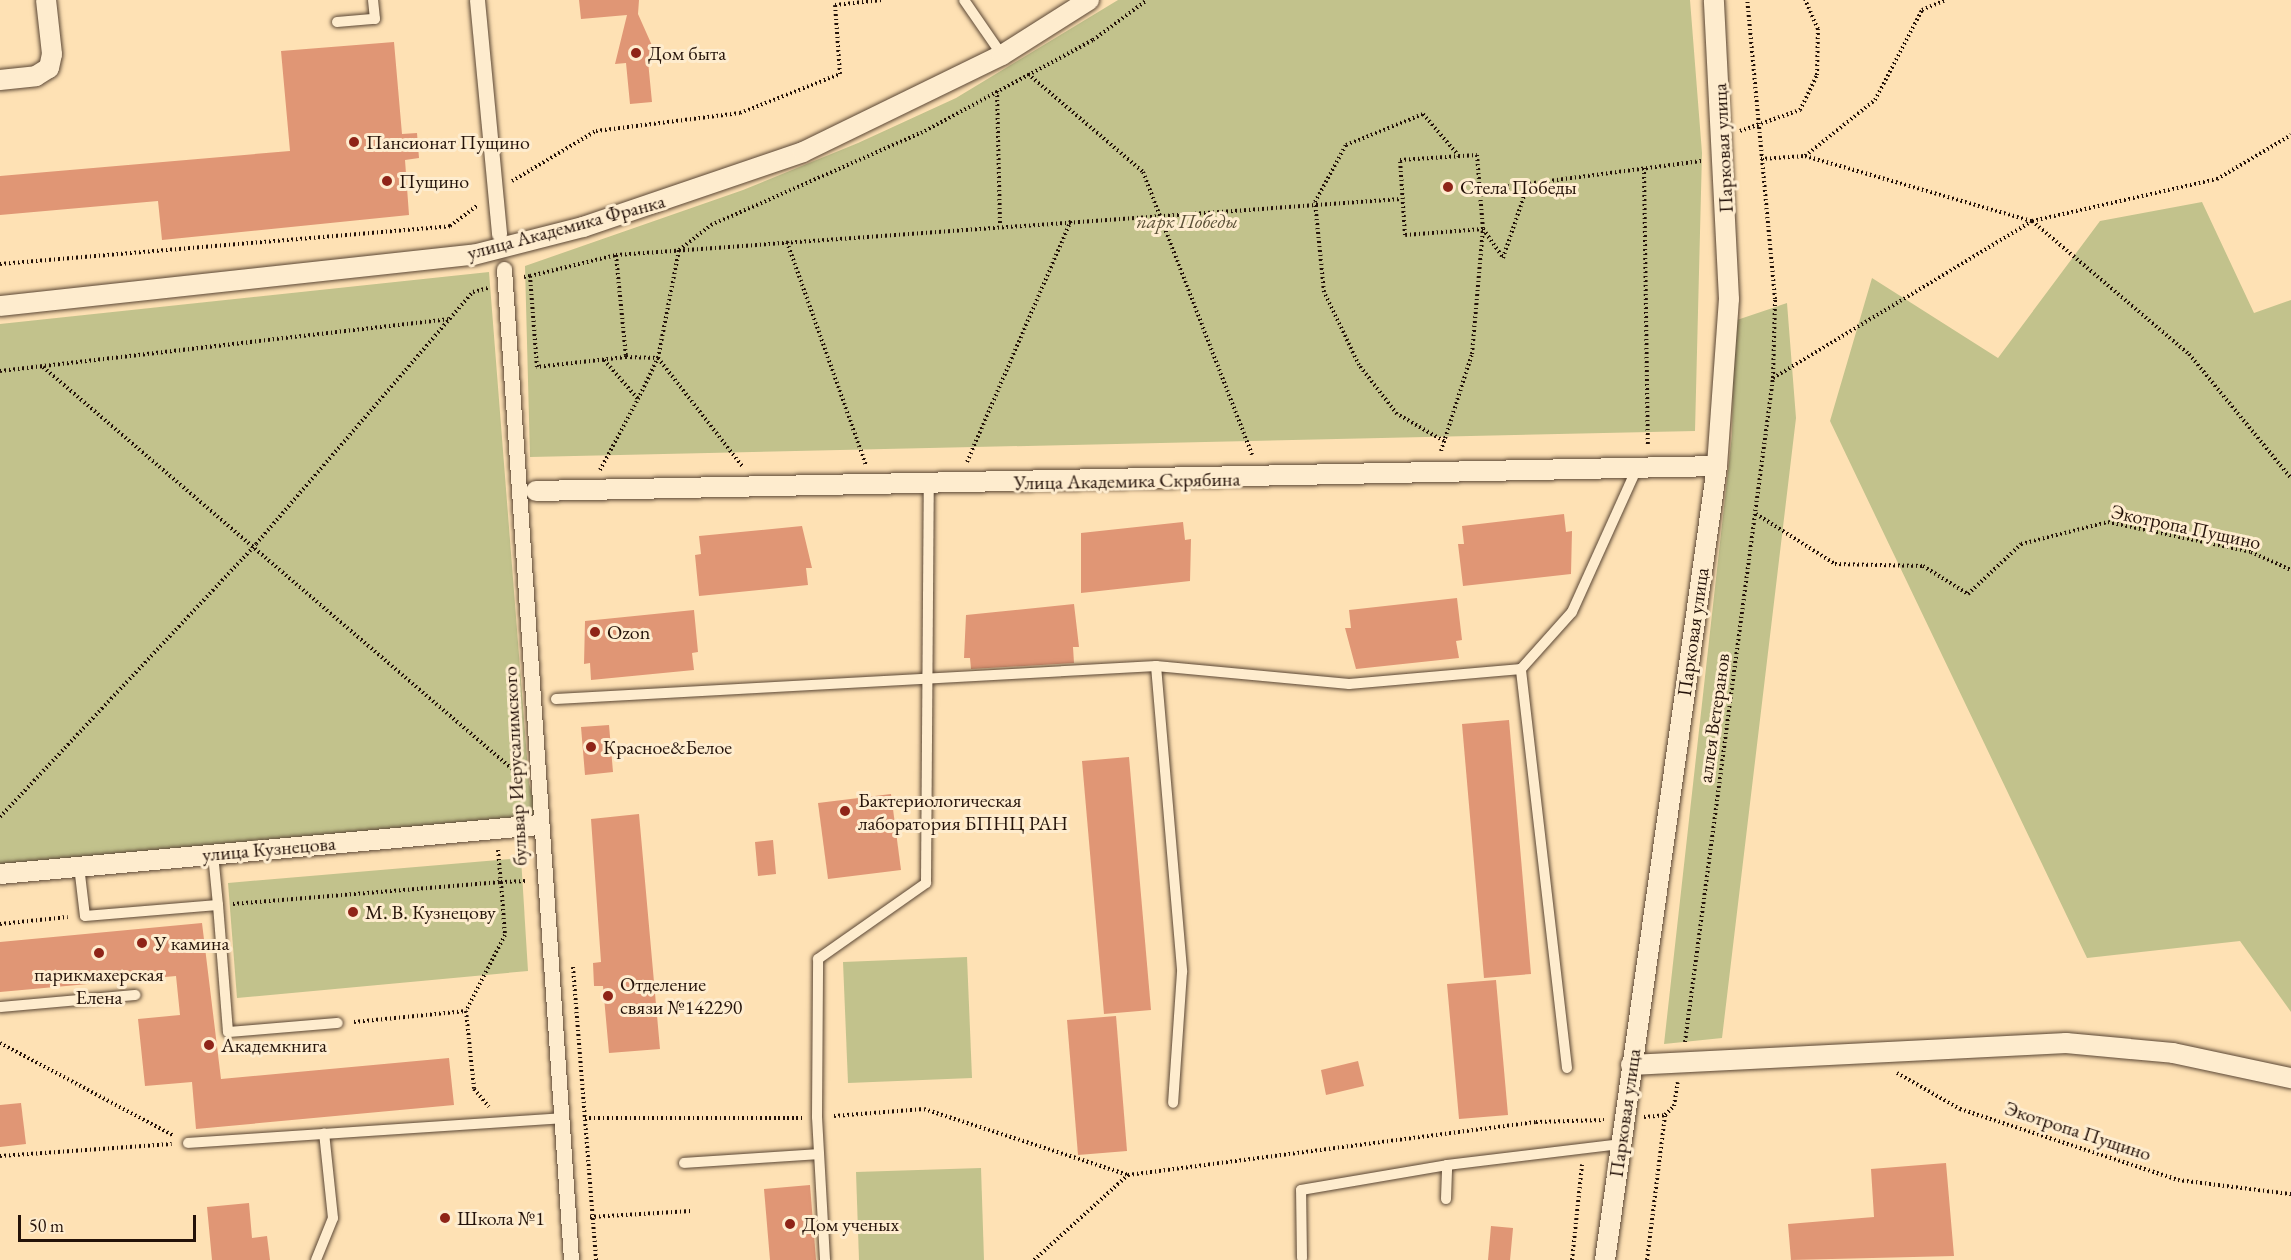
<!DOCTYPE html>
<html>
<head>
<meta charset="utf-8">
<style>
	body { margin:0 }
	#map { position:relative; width:2291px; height:1260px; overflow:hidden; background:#fee1b4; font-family:"EB Garamond",serif }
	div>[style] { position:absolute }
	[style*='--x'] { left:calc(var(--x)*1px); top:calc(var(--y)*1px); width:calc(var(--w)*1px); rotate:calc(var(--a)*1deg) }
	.green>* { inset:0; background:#c2c28c }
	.building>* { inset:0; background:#e09675 }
	.path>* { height:4px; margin-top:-2px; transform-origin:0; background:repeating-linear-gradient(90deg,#241209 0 1.5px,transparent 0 4.5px) }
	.roads { filter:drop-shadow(0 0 2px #5a4634) drop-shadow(0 0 2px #5a4634) }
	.service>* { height:10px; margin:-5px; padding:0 5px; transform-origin:5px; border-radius:5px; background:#feecce }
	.pedestrian>* { height:15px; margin:-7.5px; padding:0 7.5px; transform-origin:7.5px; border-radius:7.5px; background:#feecce }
	.minor>* { height:20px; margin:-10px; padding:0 10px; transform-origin:10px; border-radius:10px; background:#feecce }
	.dots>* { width:16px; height:16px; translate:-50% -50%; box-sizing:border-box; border:3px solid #feecce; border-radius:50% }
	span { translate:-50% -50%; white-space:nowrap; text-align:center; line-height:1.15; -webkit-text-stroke:6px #feecce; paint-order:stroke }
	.poi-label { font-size:20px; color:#241209 }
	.left { translate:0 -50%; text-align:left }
	.street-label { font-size:20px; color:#241209 }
	.park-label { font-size:20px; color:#5b5037; font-style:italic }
	.scale { position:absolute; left:18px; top:1215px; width:178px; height:27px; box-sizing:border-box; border:3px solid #241209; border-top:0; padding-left:8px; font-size:18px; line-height:21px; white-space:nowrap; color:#241209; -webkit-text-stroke:4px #feecce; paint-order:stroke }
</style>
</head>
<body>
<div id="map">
	<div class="green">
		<i style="clip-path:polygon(1118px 0,1690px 0,1702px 153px,1695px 431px,530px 457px,525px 266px,743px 190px,858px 143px,956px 98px)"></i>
		<i style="clip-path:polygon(2202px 202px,2254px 313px,2291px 300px,2291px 1012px,2240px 941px,2087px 958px,1830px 421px,1872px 278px,1998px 358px,2100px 221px)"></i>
		<i style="clip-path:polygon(489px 272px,529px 783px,538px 815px,213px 854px,0 872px,0 324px)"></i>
		<i style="clip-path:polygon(1787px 303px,1796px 418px,1722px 1038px,1664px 1044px,1732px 435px,1734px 321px)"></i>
		<i style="clip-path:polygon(521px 858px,528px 971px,237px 998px,228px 883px)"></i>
		<i style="clip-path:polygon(967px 957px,972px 1078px,848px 1083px,843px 962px)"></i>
		<i style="clip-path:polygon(981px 1168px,984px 1260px,859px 1260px,856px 1172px)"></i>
	</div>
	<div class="building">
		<i style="clip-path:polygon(579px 0,639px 0,638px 14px,658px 59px,648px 61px,652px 102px,630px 104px,626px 63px,615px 64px,627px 15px,581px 19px)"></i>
		<i style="clip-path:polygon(394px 42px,402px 134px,417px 133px,419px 158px,405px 160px,409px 215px,162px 240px,158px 201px,0 215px,0 176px,290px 151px,281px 51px)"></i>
		<i style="clip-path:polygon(1564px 514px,1566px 532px,1572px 531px,1571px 574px,1463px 586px,1458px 544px,1464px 544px,1462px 526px)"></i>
		<i style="clip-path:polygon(1183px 522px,1185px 540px,1191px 539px,1190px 581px,1081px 593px,1081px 533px)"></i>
		<i style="clip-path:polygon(802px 526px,812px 568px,806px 568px,808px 585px,699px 596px,695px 555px,701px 554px,699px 536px)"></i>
		<i style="clip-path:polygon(1457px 598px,1462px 640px,1456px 641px,1459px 658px,1356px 669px,1345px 628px,1351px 628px,1349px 610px)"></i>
		<i style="clip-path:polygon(1074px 604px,1079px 647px,1073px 647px,1074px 663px,971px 669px,970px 658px,964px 658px,966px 615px)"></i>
		<i style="clip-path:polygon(694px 610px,698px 652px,692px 653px,694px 670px,591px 680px,590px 663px,584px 664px,585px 621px)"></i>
		<i style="clip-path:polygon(1509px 720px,1531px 974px,1484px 978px,1462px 724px)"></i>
		<i style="clip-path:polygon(609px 725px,613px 772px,585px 775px,581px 727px)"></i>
		<i style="clip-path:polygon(1129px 757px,1151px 1010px,1104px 1014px,1082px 761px)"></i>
		<i style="clip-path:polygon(891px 794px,901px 870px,828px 879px,818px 803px)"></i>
		<i style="clip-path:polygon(639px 814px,660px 1049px,609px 1053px,603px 986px,594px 986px,593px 963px,601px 962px,591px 819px)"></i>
		<i style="clip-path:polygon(773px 840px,776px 874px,758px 876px,755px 842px)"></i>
		<i style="clip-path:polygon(202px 923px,221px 1079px,449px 1058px,454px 1105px,196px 1129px,192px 1082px,145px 1086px,138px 1019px,180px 1015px,176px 976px,0 992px,0 942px)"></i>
		<i style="clip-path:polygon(1496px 980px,1508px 1115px,1459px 1119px,1447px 984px)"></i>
		<i style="clip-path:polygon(1116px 1016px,1127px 1151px,1078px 1155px,1067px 1020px)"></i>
		<i style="clip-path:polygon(1358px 1061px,1364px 1086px,1326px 1095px,1321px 1070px)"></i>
		<i style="clip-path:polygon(21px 1103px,26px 1144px,0 1147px,0 1105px)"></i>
		<i style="clip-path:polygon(1946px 1163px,1954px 1256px,1791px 1260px,1788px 1224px,1874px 1217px,1871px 1169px)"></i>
		<i style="clip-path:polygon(810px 1185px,816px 1260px,770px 1260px,764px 1189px)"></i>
		<i style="clip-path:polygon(249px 1203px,252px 1238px,267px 1236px,270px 1260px,212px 1260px,207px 1207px)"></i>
		<i style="clip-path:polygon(1491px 1226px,1513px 1228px,1510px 1260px,1488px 1260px)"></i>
	</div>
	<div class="path">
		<i style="--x:1028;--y:74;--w:151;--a:40.4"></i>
		<i style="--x:1143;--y:172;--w:303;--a:68.9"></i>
		<i style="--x:997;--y:91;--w:135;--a:88.7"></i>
		<i style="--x:1740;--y:131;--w:64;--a:-19.3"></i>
		<i style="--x:1800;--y:110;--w:39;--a:-64"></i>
		<i style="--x:1817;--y:75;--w:46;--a:-88.8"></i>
		<i style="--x:1818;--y:29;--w:32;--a:-114"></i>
		<i style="--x:1477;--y:155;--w:74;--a:85.4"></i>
		<i style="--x:1483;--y:229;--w:78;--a:175.6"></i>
		<i style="--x:1405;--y:235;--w:75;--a:-93.8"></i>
		<i style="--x:1400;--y:160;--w:77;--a:-3.7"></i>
		<i style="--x:1805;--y:156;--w:236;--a:16"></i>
		<i style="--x:2032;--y:221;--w:206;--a:40.3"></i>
		<i style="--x:2189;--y:354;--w:161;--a:50.6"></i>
		<i style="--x:1761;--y:159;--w:44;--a:-3.9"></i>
		<i style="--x:1805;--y:156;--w:90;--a:-38.7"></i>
		<i style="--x:1875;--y:100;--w:102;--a:-62.4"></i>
		<i style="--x:1922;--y:10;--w:25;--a:-23"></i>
		<i style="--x:1644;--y:168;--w:279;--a:89.2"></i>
		<i style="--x:512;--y:181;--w:98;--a:-30.8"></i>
		<i style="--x:596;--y:131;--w:145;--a:-7.1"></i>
		<i style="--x:740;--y:113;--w:107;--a:-21.3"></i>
		<i style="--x:840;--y:74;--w:69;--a:-94.1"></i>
		<i style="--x:835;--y:5;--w:47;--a:-6.1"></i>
		<i style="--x:1481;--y:190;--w:222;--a:-7.5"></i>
		<i style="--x:1483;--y:229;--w:35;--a:55"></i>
		<i style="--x:1503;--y:258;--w:78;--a:-71.3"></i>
		<i style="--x:787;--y:242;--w:237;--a:70.5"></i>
		<i style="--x:616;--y:255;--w:787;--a:-4.08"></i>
		<i style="--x:0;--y:264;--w:452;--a:-4.8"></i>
		<i style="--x:450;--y:226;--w:34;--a:-37"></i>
		<i style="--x:524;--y:277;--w:6;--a:-9"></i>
		<i style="--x:530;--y:276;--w:89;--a:-13.7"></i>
		<i style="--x:616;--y:255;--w:102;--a:84.4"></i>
		<i style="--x:626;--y:357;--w:90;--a:173.6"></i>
		<i style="--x:537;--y:367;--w:91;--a:-94.4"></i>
		<i style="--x:626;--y:357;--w:32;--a:2"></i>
		<i style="--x:658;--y:358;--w:137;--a:52.1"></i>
		<i style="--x:604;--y:360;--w:52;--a:48.9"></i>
		<i style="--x:638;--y:399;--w:46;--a:-64"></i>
		<i style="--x:658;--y:358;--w:110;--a:-79"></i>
		<i style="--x:679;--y:250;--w:41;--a:-38"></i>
		<i style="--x:711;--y:225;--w:229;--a:-23.7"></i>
		<i style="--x:921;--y:133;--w:196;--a:-28.4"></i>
		<i style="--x:1093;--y:40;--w:67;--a:-36.5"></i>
		<i style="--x:43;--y:367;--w:626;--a:40.59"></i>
		<i style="--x:0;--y:371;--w:451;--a:-6.6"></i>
		<i style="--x:1773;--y:378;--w:303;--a:-31.2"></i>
		<i style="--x:2032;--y:221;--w:190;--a:-12.8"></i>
		<i style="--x:2217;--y:179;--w:86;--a:-30.7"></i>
		<i style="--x:1444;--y:441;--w:54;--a:-150.1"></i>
		<i style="--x:1397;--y:414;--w:62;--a:-127.8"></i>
		<i style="--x:1359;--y:365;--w:81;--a:-115.6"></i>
		<i style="--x:1324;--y:292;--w:90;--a:-95.7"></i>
		<i style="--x:1315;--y:202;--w:65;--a:-61.5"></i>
		<i style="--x:1346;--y:145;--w:83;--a:-21.9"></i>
		<i style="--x:1423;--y:114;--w:55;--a:49.4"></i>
		<i style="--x:1441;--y:451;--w:102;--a:-72.3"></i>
		<i style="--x:1472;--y:354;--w:125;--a:-85"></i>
		<i style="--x:967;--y:462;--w:263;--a:-66.7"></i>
		<i style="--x:600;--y:470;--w:81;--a:-61.8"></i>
		<i style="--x:1756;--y:514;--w:93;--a:32.3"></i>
		<i style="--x:1835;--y:564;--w:88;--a:1.3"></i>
		<i style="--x:1923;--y:566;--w:53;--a:31.9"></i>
		<i style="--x:1968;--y:594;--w:73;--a:-43.3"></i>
		<i style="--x:2021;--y:544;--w:90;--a:-14.2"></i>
		<i style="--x:2108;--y:522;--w:146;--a:11.8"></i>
		<i style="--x:2251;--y:552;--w:44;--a:24.2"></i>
		<i style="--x:0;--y:817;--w:374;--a:-46.8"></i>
		<i style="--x:256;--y:544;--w:333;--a:-49.3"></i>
		<i style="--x:473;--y:292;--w:16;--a:-15"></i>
		<i style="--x:498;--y:850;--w:32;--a:85"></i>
		<i style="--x:501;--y:882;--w:26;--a:-2"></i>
		<i style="--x:233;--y:904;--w:269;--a:-4.7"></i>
		<i style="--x:501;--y:882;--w:53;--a:85.7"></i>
		<i style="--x:505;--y:935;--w:85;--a:117.2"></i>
		<i style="--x:466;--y:1011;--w:78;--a:84.1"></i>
		<i style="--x:474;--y:1089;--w:23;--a:50"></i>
		<i style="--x:0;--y:924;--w:68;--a:-5.9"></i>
		<i style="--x:573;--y:967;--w:294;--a:85.5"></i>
		<i style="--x:354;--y:1022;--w:113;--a:-5.6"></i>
		<i style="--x:1685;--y:1042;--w:670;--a:-82.45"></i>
		<i style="--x:1773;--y:378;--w:79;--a:-88.5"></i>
		<i style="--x:1775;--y:299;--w:300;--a:-95.3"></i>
		<i style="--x:0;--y:1043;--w:197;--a:28.1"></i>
		<i style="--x:1897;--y:1073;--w:73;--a:29.7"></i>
		<i style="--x:1960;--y:1109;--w:229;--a:18"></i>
		<i style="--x:2178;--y:1180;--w:114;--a:7.1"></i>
		<i style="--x:834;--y:1116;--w:90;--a:-4.4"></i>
		<i style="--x:924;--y:1109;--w:214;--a:17.9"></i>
		<i style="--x:1644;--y:1117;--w:21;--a:-5"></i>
		<i style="--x:585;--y:1118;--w:217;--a:0"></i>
		<i style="--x:0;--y:1156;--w:172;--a:-4"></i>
		<i style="--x:590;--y:1217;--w:101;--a:-3.4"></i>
		<i style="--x:1034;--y:1260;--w:127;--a:-42.1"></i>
		<i style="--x:1128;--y:1175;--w:411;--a:-7.4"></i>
		<i style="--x:1536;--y:1122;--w:68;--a:-1.7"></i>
		<i style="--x:1572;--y:1260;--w:96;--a:-84"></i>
		<i style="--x:1647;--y:1260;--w:146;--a:-82.9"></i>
		<i style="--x:1665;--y:1115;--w:13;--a:-45"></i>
		<i style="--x:1674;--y:1106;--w:24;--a:-81"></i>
	</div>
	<div class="roads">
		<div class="service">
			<i style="--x:964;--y:0;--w:67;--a:55.4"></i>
			<i style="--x:337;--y:22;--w:38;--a:-5"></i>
			<i style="--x:375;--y:19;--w:19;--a:-96"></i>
			<i style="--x:1156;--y:666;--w:194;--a:5.3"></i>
			<i style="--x:1349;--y:684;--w:173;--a:-5"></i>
			<i style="--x:556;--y:699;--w:601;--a:-3.15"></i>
			<i style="--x:1156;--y:666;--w:307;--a:85.1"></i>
			<i style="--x:1182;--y:972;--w:131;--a:93.9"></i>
			<i style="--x:213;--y:854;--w:51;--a:84.4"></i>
			<i style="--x:79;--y:866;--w:50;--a:83.2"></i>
			<i style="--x:85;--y:916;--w:133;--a:-4.7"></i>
			<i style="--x:218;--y:905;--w:127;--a:85.5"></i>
			<i style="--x:228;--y:1032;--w:110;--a:-4.7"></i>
			<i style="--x:0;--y:1007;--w:136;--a:-5.1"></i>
			<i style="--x:1567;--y:1068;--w:402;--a:-96.6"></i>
			<i style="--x:1521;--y:669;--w:76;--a:-48.2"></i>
			<i style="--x:1572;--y:612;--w:156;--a:-65.7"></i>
			<i style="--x:188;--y:1143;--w:373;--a:-3.8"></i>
			<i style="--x:684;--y:1163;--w:135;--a:-3.8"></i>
			<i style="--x:1446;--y:1199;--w:34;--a:-88"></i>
			<i style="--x:1447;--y:1165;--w:174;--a:-6.9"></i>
			<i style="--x:1302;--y:1258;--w:68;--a:-90.8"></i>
			<i style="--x:1301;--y:1190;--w:148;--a:-9.7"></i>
			<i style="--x:316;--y:1260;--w:45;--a:-68"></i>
			<i style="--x:333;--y:1218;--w:85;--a:-96"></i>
			<i style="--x:825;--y:1260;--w:143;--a:-93.2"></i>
			<i style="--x:817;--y:1117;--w:158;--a:-89.6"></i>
			<i style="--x:818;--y:959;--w:132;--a:-35.1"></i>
			<i style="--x:926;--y:883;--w:398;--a:-89.6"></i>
		</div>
		<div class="pedestrian">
			<i style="--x:477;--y:0;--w:235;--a:84.6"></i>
			<i style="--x:504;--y:269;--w:993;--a:86.13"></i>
		</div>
		<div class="minor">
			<i style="--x:0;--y:80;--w:36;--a:-6"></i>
			<i style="--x:36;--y:76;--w:15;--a:-32"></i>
			<i style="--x:49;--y:68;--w:14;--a:-78"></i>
			<i style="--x:52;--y:54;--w:54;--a:-96.3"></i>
			<i style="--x:0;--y:306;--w:476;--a:-6.2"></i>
			<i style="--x:473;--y:255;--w:114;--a:-14.3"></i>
			<i style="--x:583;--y:227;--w:232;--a:-18.8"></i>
			<i style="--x:803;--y:152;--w:221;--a:-26"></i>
			<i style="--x:1002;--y:55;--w:103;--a:-32.3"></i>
			<i style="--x:536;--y:491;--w:1181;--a:-1.21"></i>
			<i style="--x:0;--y:874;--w:541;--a:-5.19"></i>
			<i style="--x:1631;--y:1065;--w:436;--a:-2.9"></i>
			<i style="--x:2066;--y:1043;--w:107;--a:5.3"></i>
			<i style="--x:2173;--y:1053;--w:121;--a:12"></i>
			<i style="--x:1605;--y:1260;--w:802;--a:-81.97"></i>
			<i style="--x:1717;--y:466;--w:167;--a:-85.9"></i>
			<i style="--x:1729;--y:299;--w:299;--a:-92.9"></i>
		</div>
	</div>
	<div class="dots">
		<i style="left:636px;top:53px;background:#8f2418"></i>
		<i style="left:354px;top:142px;background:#8f2418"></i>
		<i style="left:387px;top:181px;background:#8f2418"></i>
		<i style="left:1448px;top:187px;background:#8f2418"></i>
		<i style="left:595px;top:632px;background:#8f2418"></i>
		<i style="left:591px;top:747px;background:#8f2418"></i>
		<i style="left:845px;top:811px;background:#8f2418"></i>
		<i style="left:353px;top:912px;background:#8f2418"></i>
		<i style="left:142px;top:943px;background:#8f2418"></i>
		<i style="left:99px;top:953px;background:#8f2418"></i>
		<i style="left:608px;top:996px;background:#8f2418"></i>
		<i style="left:209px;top:1045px;background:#8f2418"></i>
		<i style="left:445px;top:1218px;background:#8f2418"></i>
		<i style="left:790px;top:1224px;background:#8f2418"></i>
	</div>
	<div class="poi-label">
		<span class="left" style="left:648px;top:53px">Дом быта</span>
		<span class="left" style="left:366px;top:142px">Пансионат Пущино</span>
		<span class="left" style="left:399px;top:181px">Пущино</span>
		<span class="left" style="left:1460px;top:187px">Стела Победы</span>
		<span class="left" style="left:607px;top:632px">Ozon</span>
		<span class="left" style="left:603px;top:747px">Красное&amp;Белое</span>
		<span class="left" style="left:858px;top:812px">Бактериологическая<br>лаборатория БПНЦ РАН</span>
		<span class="left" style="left:365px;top:912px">М. В. Кузнецову</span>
		<span class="left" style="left:154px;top:943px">У камина</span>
		<span style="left:99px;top:986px">парикмахерская<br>Елена</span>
		<span class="left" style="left:620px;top:996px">Отделение<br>связи №142290</span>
		<span class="left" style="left:221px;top:1045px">Академкнига</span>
		<span class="left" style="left:457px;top:1218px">Школа №1</span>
		<span class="left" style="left:802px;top:1224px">Дом ученых</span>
	</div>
	<div class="street-label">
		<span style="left:1723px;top:148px;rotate:-93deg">Парковая улица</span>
		<span style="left:566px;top:227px;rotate:-15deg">улица Академика Франка</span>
		<span style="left:1127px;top:481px;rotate:-1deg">Улица Академика Скрябина</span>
		<span style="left:2186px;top:527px;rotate:12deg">Экотропа Пущино</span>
		<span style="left:1693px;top:632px;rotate:-82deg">Парковая улица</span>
		<span style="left:1714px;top:718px;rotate:-82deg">аллея Ветеранов</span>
		<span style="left:515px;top:766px;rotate:-93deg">бульвар Иерусалимского</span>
		<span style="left:269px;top:849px;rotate:-5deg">улица Кузнецова</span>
		<span style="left:1625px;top:1113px;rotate:-82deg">Парковая улица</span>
		<span style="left:2078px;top:1131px;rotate:18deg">Экотропа Пущино</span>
	</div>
	<div class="park-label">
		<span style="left:1187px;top:221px">парк Победы</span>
	</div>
	<div class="scale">50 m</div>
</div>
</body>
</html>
